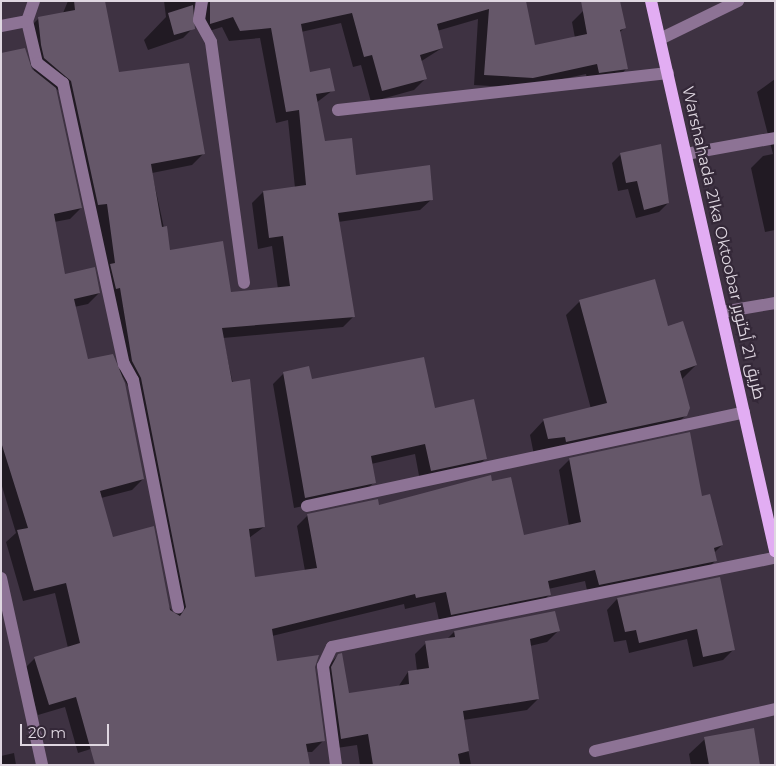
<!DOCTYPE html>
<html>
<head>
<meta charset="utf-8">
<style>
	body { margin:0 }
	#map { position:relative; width:776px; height:766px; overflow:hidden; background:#3e3242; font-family:Montserrat,Cairo,sans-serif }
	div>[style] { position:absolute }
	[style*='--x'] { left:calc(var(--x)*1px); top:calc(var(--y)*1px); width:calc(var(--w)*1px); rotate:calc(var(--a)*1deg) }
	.shadow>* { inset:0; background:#0007 }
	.building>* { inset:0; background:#655769 }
	.minor>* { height:12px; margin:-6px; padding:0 6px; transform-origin:6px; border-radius:6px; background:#8d7395 }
	.major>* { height:12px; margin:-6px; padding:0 6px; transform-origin:6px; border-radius:6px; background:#e2adf3 }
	span { translate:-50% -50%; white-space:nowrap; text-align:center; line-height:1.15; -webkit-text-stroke:4.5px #342838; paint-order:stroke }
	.street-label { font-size:16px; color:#dfd7e1 }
	.frame { position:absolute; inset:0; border:2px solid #dfd7e1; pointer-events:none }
	.scale { position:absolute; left:20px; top:724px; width:89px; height:22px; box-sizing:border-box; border:2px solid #dfd7e1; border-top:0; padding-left:6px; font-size:15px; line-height:18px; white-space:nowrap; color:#dfd7e1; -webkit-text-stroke:4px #342838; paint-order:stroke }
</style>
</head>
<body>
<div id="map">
	<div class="shadow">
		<i style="clip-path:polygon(evenodd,68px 1px,104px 1px,118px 73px,203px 154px,192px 165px,152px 173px,169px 251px,230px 293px,278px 289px,272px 246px,258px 249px,252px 203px,263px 192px,295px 188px,288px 120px,276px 123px,260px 38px,229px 41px,222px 27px,200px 34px,199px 12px,210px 1px,525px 1px,534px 47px,575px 38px,572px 22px,583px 11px,624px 28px,619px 33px,626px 69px,616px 80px,588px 83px,586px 74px,521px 88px,474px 85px,478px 19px,437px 31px,442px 48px,420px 62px,425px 79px,414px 90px,371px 102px,361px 65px,353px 67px,341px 23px,301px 32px,309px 73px,333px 90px,316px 103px,324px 142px,355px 176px,432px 199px,420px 210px,338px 222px,354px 316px,343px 327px,223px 338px,264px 527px,249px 538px,254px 578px,305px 571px,297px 526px,308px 515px,378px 507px,491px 483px,523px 537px,569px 526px,559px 470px,570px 459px,701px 498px,722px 545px,714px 553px,715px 561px,704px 572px,588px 595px,585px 581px,548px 589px,550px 594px,539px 605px,440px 625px,435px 602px,405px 609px,404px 604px,272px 636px,276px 662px,314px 667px,323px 741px,312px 752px,94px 748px,78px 753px,65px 707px,38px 715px,24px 669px,35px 658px,68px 648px,55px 593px,23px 601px,6px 542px,16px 533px,1px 483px,1px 55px,34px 72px,28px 29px,39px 18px,63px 13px,68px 1px,54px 87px,60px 92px,110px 299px,120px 374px,87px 360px,74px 307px,88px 304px,99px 293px,64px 275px,54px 222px,70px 219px,81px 208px,54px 87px,68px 1px,123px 377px,130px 390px,175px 614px,112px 539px,101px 498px,132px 490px,143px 479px,123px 377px)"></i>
		<i style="clip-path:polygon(164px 1px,195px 1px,193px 28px,183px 38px,148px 50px,144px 40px,166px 17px)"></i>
		<i style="clip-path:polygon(775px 79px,775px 230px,765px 232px,751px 168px,763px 156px,773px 154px,757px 92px)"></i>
		<i style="clip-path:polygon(660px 146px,668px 203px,659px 212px,636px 218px,628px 189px,618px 191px,612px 163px,621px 154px)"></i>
		<i style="clip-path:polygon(580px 301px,696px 365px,681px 380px,686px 415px,671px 430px,534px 455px,530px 435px,544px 420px,591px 409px,566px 315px)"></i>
		<i style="clip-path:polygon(284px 373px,311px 380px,486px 458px,475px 469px,420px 481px,415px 454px,371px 464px,374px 482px,364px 493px,294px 508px,273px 384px)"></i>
		<i style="clip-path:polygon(719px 579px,734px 649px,723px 660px,693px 667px,687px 639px,629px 653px,626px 640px,614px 642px,607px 610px,617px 599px)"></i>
		<i style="clip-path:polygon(558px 631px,547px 642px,530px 646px,538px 699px,527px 710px,463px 720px,471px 765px,360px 765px,357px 745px,330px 749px,327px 667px,338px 655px,348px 695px,398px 687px,408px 672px,417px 671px,415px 654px,426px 643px,446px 640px,454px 632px)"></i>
		<i style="clip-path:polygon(705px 739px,759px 765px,691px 765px,689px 754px)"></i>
		<i style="clip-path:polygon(14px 753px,16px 765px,1px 765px,1px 756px)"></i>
	</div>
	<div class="building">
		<i style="clip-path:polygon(74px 1px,105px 1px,119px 72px,189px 63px,205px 154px,151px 164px,162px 227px,167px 226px,170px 250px,223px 241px,231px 292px,290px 286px,283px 236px,269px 238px,263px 191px,306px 185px,299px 110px,286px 112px,271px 28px,240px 31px,233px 17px,210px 24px,210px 1px,526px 1px,535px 45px,587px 34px,581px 1px,620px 1px,626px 28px,620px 30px,628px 69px,599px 73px,597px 64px,533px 78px,484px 75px,489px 9px,437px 24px,443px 48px,420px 55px,427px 79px,382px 91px,372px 55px,364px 57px,352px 13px,301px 24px,310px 72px,330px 68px,335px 91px,316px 94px,325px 141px,352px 138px,356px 175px,430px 165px,433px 200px,338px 213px,355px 317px,222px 328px,232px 382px,250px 379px,265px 527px,249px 529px,255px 577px,317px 568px,307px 514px,378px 499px,379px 505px,491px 475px,492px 481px,511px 477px,524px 535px,581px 522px,569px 458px,690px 432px,702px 496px,710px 494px,723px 545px,714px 548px,717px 561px,599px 585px,595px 570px,548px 581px,551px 595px,451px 615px,446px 592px,416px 598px,415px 594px,272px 629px,277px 661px,319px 655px,315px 667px,325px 741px,306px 744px,310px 765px,95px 765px,76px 697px,49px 705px,34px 657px,80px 643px,66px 583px,34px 591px,17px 530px,28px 528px,1px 442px,1px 53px,25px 48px,32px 69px,56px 88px,82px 208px,54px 214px,65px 274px,95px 267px,100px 293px,74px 299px,88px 359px,113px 354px,125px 383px,144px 479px,100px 491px,113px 537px,154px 526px,170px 610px,180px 616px,186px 607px,141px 378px,132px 361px,120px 288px,116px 289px,110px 264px,115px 263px,107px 204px,98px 205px,71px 81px,44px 58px,41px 45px,38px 17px,75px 10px)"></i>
		<i style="clip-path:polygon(193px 5px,195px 29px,174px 35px,168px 13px)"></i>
		<i style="clip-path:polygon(661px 144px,669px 203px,644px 210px,637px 181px,626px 183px,620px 153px)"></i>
		<i style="clip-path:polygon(655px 279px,668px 326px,683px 321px,697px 365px,680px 371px,690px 408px,687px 416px,566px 442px,565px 437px,548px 439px,543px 419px,607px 403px,579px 300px)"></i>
		<i style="clip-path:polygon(424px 357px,435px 408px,474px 399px,487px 459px,431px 471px,425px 444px,371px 456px,376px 483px,305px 498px,283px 372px,309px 366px,312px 379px)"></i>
		<i style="clip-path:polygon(720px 577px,735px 650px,703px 657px,697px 629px,639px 643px,636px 630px,625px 632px,617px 598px)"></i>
		<i style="clip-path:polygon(555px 611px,560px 631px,530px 639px,539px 699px,463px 711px,469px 751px,458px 754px,460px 765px,373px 765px,368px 734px,341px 739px,331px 667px,338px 654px,342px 653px,349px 693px,409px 684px,408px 671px,429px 668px,425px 641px,455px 637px,454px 631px)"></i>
		<i style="clip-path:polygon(754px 728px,760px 765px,709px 765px,704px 737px)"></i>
	</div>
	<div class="minor">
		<i style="--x:34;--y:1;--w:21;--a:109"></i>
		<i style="--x:27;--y:21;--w:43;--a:76.6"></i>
		<i style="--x:37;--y:63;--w:33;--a:38"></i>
		<i style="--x:63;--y:83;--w:288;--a:77.8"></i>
		<i style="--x:124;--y:364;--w:18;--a:61"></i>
		<i style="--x:133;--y:380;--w:232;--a:78.8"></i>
		<i style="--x:202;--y:1;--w:19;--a:99"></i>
		<i style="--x:199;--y:20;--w:25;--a:61"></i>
		<i style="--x:211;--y:42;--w:243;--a:82.2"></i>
		<i style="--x:1;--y:26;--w:26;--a:-11"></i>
		<i style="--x:660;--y:39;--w:87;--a:-26"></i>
		<i style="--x:338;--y:110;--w:332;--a:-6.4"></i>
		<i style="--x:686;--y:154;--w:90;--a:-10.2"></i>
		<i style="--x:722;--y:312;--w:54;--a:-9.6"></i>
		<i style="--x:307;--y:506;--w:447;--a:-12.1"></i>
		<i style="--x:1;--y:578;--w:191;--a:77.6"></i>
		<i style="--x:595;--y:751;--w:185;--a:-13.1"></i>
		<i style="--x:336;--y:765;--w:100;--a:-97.5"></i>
		<i style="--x:323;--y:666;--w:21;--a:-65"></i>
		<i style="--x:332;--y:647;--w:452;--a:-11.4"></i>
	</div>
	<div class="major">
		<i style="--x:651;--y:1;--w:564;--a:77.29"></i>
	</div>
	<div class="street-label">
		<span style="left:723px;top:243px;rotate:77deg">Warshahada 21ka Oktoobar طريق 21 أكتوبر</span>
	</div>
	<div class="frame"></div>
	<div class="scale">20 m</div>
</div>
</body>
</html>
